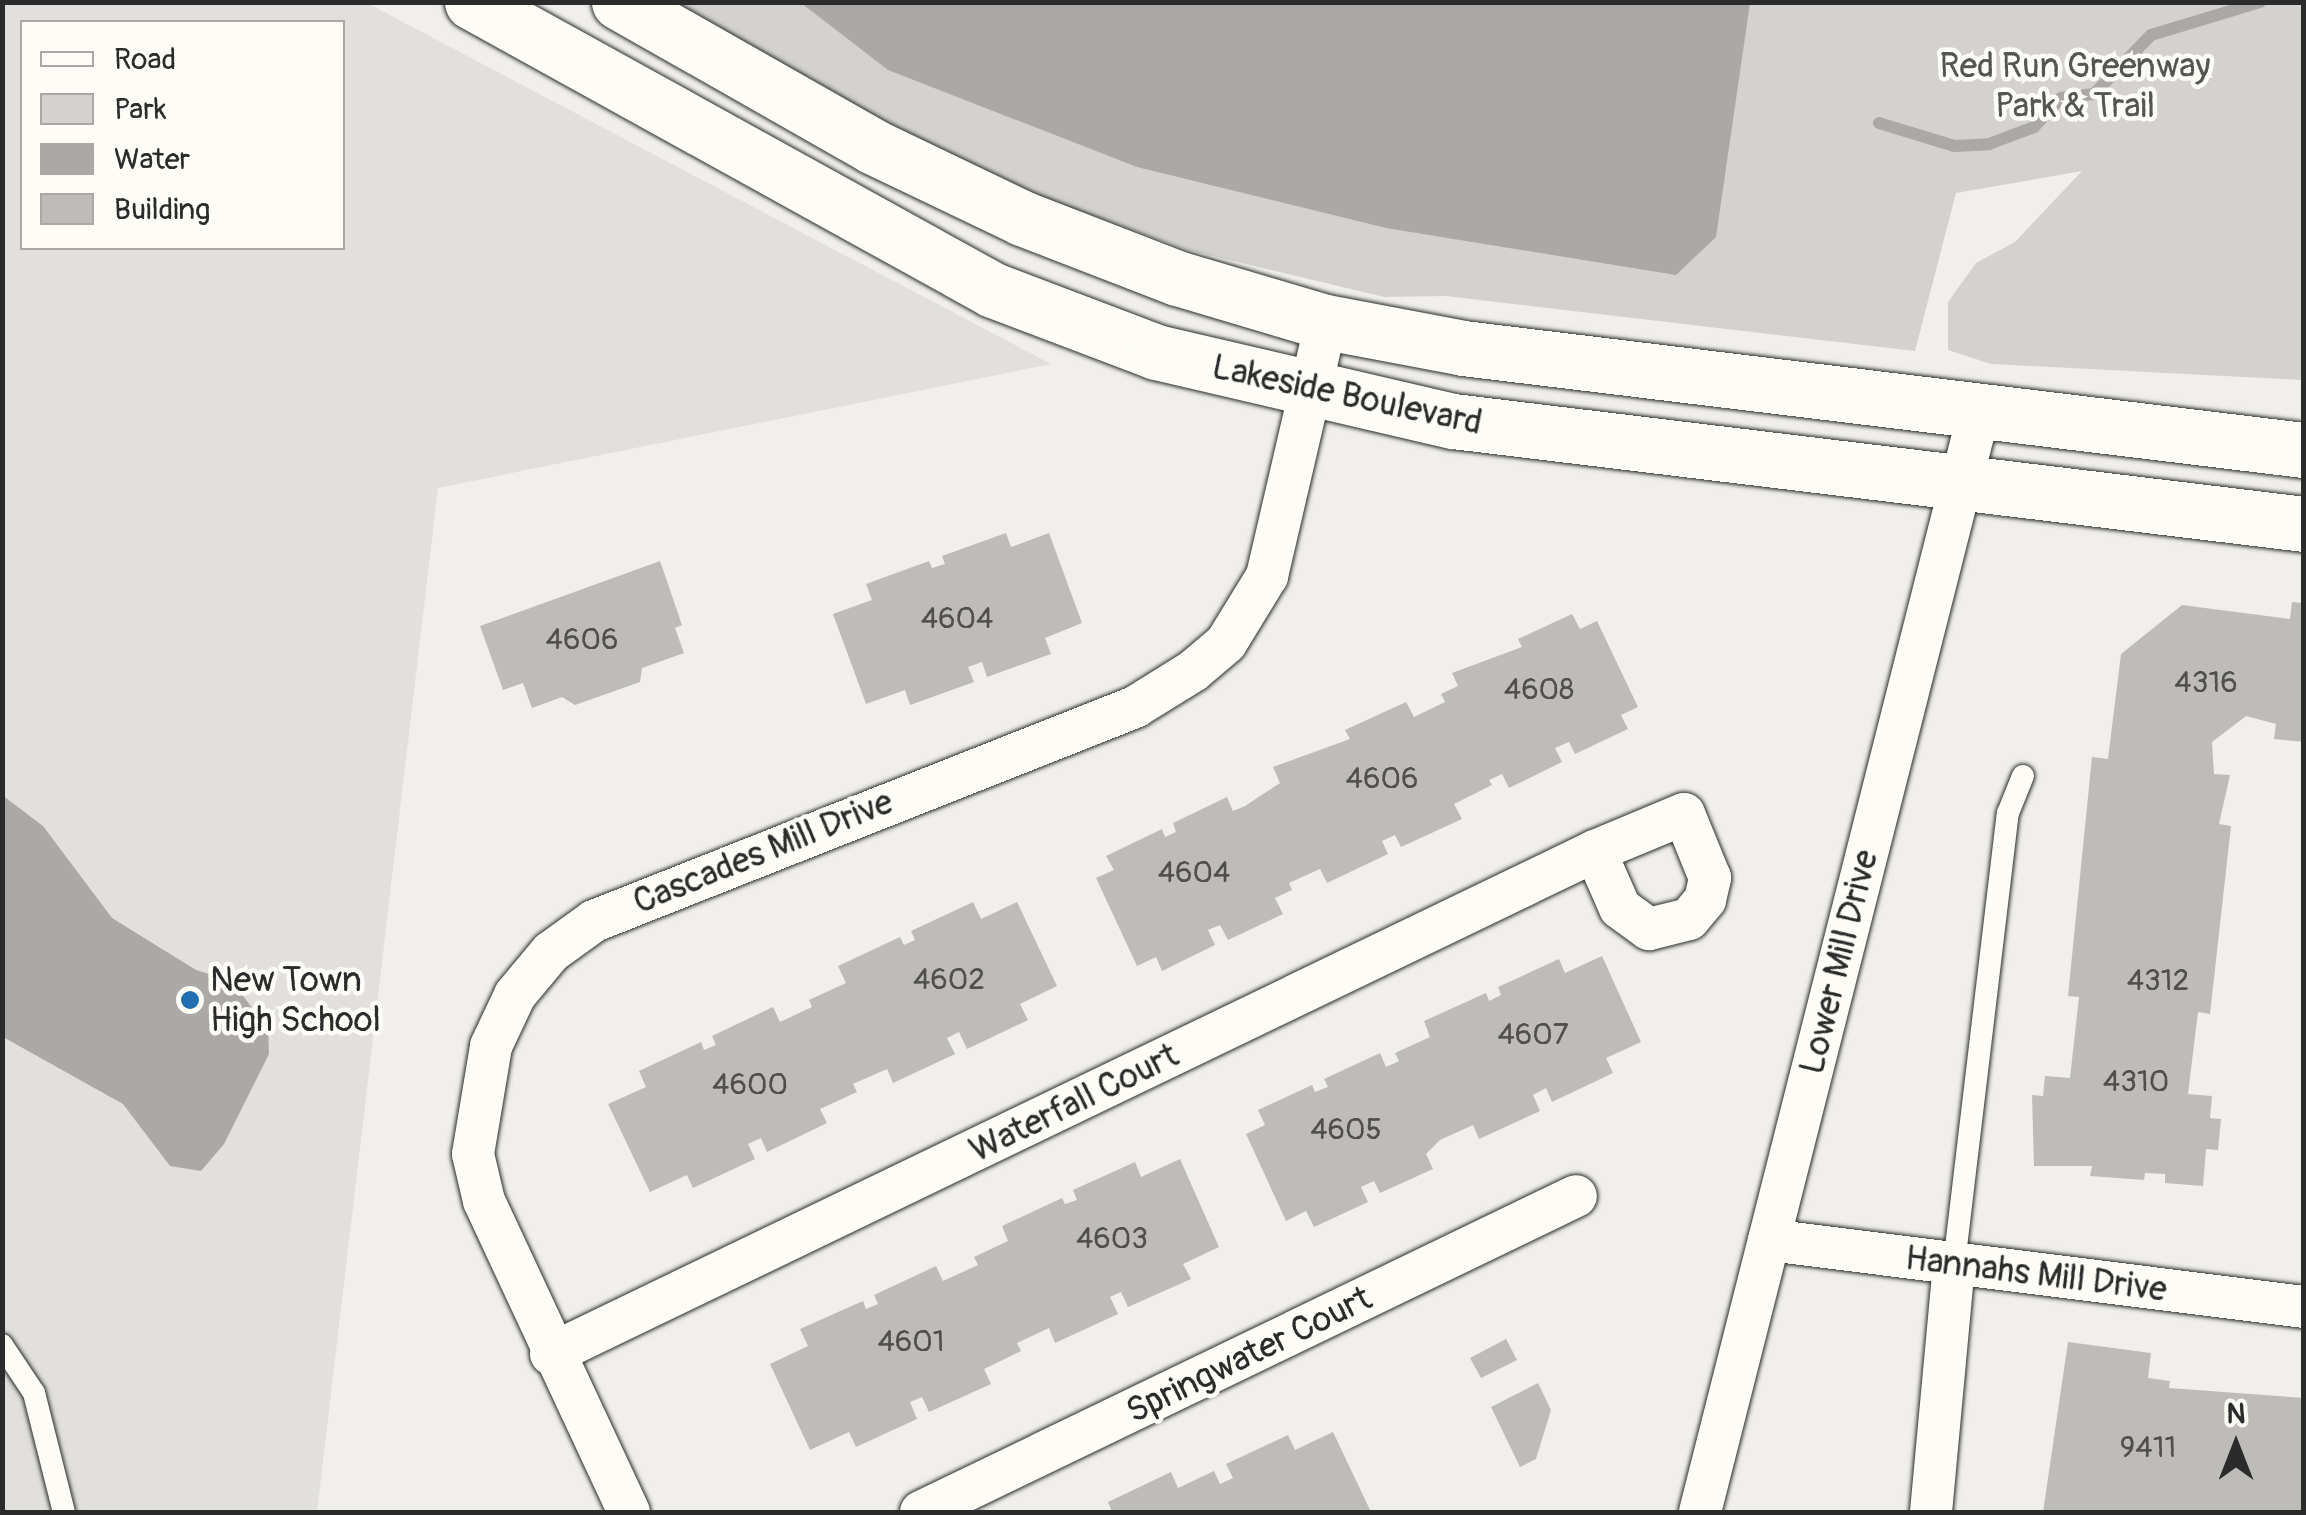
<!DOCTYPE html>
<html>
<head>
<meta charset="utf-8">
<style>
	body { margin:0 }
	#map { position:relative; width:2306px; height:1515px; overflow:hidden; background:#f0efeb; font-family:Pangolin,sans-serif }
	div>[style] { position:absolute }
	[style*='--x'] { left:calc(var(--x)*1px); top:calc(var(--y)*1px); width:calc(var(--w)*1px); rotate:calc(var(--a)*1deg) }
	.built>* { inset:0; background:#e1e0dc }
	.green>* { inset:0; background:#d3d2cf }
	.water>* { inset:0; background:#aaa9a7 }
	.stream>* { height:12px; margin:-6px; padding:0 6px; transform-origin:6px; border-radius:6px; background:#aaa9a7 }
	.building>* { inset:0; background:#bdbcb8 }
	.roads { filter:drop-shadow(0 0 2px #2b2b2b) drop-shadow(0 0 2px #2b2b2b) }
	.service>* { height:22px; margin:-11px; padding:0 11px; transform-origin:11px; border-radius:11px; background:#fdfcf7 }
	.minor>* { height:42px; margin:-21px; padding:0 21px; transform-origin:21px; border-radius:21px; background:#fdfcf7 }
	.secondary>* { height:55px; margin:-27.5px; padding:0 27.5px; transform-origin:27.5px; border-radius:27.5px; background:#fdfcf7 }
	.dots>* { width:28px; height:28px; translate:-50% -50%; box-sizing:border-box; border:5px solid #fdfcf7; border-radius:50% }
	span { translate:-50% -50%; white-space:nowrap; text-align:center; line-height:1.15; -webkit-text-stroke:9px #fdfcf7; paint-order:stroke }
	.number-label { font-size:30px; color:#504f4e }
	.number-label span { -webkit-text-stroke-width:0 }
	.park-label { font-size:35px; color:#555554 }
	.street-label { font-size:35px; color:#2b2b2b }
	.poi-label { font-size:35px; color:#2b2b2b }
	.left { translate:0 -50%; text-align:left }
	.frame { position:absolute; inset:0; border:5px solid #2b2b2b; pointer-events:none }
	.legend { position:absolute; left:20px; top:20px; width:325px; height:230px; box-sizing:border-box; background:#fdfcf7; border:2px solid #a9a8a5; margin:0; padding:12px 18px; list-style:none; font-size:30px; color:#2b2b2b }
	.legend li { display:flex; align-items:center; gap:20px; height:50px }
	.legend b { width:50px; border:2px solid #a9a8a5 }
	.north { position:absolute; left:2186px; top:1395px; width:100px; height:100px; -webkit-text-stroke:8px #fdfcf7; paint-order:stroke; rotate:0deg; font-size:28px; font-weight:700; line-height:40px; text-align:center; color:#2b2b2b }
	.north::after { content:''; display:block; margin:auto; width:35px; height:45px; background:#2b2b2b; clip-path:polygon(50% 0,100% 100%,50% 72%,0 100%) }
</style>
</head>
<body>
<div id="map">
	<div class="built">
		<i style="clip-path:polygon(evenodd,3px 3px,367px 3px,1051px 364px,438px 488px,317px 1512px,3px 1512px,3px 3px,22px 22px,342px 22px,342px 248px,22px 248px,22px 22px)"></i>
	</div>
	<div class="green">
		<i style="clip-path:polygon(676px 3px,2303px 3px,2303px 380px,1991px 364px,1948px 350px,1948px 302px,1976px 263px,2015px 242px,2082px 171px,1956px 193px,1915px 351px,1446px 296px,1384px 297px,1188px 250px,1023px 190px,866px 112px)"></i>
	</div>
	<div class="water">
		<i style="clip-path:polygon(801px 3px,1750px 3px,1716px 237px,1676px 275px,1386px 228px,1137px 167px,888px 70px)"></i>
		<i style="clip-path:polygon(2px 795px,43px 826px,112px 918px,196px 970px,232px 981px,268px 1029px,269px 1054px,224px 1144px,201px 1171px,170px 1166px,123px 1104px,3px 1037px)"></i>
	</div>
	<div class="stream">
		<i style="--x:1879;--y:123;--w:78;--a:17"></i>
		<i style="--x:1954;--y:146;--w:35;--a:-3"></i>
		<i style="--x:1989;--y:144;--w:48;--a:-20.7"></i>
		<i style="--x:2034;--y:127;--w:40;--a:-47"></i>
		<i style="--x:2061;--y:98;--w:33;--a:-7"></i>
		<i style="--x:2094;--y:94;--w:82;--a:-46"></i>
		<i style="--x:2151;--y:35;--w:114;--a:-16.8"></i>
	</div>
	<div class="building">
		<i style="clip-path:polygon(1006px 533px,1011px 547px,1049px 533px,1082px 623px,1045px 638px,1051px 654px,987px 677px,982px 662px,968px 667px,974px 682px,910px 705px,905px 690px,866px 704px,833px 614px,872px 600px,866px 584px,929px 561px,932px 568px,945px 564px,942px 556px)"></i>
		<i style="clip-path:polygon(660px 561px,682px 625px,675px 628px,684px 653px,642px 668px,640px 682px,575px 705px,562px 697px,532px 708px,523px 683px,503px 690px,480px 626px)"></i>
		<i style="clip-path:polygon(2292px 602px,2304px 603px,2304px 742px,2274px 739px,2276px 724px,2246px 716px,2212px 742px,2214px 774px,2230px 775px,2219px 824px,2231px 826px,2210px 1014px,2198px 1012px,2188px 1094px,2212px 1096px,2210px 1118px,2221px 1119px,2218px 1150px,2206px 1149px,2203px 1186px,2165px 1183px,2165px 1174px,2145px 1173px,2144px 1180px,2090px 1176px,2092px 1166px,2034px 1166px,2032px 1095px,2043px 1096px,2045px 1076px,2070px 1078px,2079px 997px,2068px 996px,2092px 757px,2108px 759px,2121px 654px,2182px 605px,2290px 619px)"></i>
		<i style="clip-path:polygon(1572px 614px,1580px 629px,1597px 621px,1638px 707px,1621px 715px,1628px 729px,1575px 754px,1569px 742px,1555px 748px,1562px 762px,1509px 788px,1502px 774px,1489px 780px,1492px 785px,1454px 804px,1462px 819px,1401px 847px,1395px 835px,1382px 841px,1388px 854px,1327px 883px,1320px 869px,1289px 883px,1292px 890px,1275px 898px,1283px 914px,1228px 940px,1220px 925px,1208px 930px,1215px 945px,1162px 971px,1156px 957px,1137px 966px,1096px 878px,1114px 870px,1106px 856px,1162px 829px,1165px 837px,1176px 832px,1173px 823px,1227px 797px,1233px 811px,1245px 806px,1280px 783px,1273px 767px,1350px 739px,1345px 730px,1406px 702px,1414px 717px,1445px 702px,1441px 694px,1458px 686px,1452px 673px,1522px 647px,1518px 639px)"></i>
		<i style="clip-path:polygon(973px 902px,981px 919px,1017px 902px,1057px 986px,1020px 1004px,1028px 1020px,967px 1049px,959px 1032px,947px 1038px,955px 1054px,893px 1083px,887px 1069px,853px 1084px,857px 1092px,820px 1109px,827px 1123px,767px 1152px,761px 1138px,748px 1144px,755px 1159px,693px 1188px,687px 1175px,650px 1192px,608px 1104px,646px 1087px,639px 1071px,701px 1042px,704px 1050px,716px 1045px,712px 1036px,773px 1007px,780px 1022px,812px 1007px,809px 1000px,846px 983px,838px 966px,900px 937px,904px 945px,915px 940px,911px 931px)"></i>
		<i style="clip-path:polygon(1602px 956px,1641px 1042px,1606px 1058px,1613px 1073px,1552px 1102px,1546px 1088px,1533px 1095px,1540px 1111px,1479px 1139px,1473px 1125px,1440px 1140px,1426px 1154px,1433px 1169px,1380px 1193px,1374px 1181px,1361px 1187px,1368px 1202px,1314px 1227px,1306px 1211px,1286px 1221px,1246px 1134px,1265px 1125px,1258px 1110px,1312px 1085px,1315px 1092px,1328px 1087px,1324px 1079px,1380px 1053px,1386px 1067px,1399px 1061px,1395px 1053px,1430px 1037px,1424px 1021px,1486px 993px,1489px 1001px,1501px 995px,1498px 987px,1559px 959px,1565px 973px)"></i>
		<i style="clip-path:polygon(1180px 1159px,1219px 1247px,1183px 1264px,1191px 1279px,1128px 1307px,1121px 1292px,1110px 1297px,1118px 1314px,1055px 1343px,1049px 1328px,1017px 1343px,1021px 1351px,984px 1369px,991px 1384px,929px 1412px,922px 1397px,910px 1402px,917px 1419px,856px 1447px,849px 1432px,810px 1450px,770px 1364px,808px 1346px,800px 1329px,863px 1301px,866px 1309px,878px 1304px,874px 1295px,936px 1266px,943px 1281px,978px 1265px,974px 1257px,1008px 1241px,1002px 1226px,1062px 1198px,1065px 1204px,1077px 1200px,1073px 1190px,1135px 1162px,1141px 1177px)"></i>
		<i style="clip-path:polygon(1506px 1339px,1517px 1360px,1481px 1378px,1470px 1358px)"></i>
		<i style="clip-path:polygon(2068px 1342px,2151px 1353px,2148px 1378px,2170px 1381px,2169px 1388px,2304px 1398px,2304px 1512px,2043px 1512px)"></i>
		<i style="clip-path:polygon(1538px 1383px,1551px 1410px,1536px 1459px,1520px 1467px,1491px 1407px)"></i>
		<i style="clip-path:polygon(1333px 1432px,1371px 1512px,1112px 1512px,1108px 1502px,1171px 1472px,1178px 1488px,1214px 1471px,1220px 1484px,1233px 1478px,1226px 1464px,1288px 1435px,1295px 1450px)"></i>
	</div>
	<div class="roads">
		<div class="service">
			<i style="--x:1954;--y:1264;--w:454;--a:-83.2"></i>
			<i style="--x:2008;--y:813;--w:40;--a:-68"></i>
			<i style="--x:2;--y:1345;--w:58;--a:56.3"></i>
			<i style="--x:34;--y:1393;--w:123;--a:75.9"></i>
		</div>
		<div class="minor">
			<i style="--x:1769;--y:1240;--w:539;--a:7.14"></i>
			<i style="--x:551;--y:1354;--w:1159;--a:-25.72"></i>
			<i style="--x:1595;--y:851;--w:62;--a:66.3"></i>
			<i style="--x:1620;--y:908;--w:36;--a:36"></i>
			<i style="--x:1649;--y:929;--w:41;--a:-14"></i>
			<i style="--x:1689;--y:919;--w:25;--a:-50"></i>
			<i style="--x:1705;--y:900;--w:23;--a:-77"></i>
			<i style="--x:1710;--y:878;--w:69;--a:-112.1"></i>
			<i style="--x:1684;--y:814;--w:96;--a:157.4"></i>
			<i style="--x:629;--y:1512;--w:343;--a:-115"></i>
			<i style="--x:484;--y:1201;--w:48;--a:-103.2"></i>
			<i style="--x:473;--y:1154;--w:109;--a:-80.5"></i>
			<i style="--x:491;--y:1046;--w:56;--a:-64.8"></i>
			<i style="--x:515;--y:995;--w:56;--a:-50.1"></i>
			<i style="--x:551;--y:952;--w:53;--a:-35.8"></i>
			<i style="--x:594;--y:921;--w:582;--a:-21.58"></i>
			<i style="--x:1135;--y:707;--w:68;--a:-31.8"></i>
			<i style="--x:1193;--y:671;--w:43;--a:-40.3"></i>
			<i style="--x:1226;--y:643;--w:79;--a:-58.5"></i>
			<i style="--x:1267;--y:576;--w:261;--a:-76.9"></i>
			<i style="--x:921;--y:1512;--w:727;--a:-25.75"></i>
			<i style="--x:1700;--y:1512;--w:1135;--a:-75.77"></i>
			<i style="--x:1931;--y:1512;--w:249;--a:-84.7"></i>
		</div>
		<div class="secondary">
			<i style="--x:472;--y:2;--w:595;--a:28.93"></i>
			<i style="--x:993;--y:290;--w:174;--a:20.8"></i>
			<i style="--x:1156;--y:352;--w:305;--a:13.1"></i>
			<i style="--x:1453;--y:421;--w:857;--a:6.9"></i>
			<i style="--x:619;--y:2;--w:293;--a:29.6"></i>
			<i style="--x:874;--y:147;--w:164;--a:25.6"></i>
			<i style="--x:1022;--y:218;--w:166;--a:21.2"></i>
			<i style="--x:1177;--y:278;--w:155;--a:16.5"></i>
			<i style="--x:1326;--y:322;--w:139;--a:10.7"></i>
			<i style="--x:1463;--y:348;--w:847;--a:6.92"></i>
		</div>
	</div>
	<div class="dots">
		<i style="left:190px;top:1000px;background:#1f6fb2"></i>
	</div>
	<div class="number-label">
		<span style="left:957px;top:619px">4604</span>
		<span style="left:582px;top:640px">4606</span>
		<span style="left:2206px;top:683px">4316</span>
		<span style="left:1539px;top:690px">4608</span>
		<span style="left:1382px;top:779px">4606</span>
		<span style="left:1194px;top:873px">4604</span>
		<span style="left:949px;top:980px">4602</span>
		<span style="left:2158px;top:981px">4312</span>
		<span style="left:1533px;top:1035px">4607</span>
		<span style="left:2136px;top:1082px">4310</span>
		<span style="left:750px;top:1085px">4600</span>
		<span style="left:1346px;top:1130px">4605</span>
		<span style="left:1112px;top:1239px">4603</span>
		<span style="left:911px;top:1342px">4601</span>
		<span style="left:2148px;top:1448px">9411</span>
	</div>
	<div class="park-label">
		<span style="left:2075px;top:86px">Red Run Greenway<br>Park &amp; Trail</span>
	</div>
	<div class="street-label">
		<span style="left:1347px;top:395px;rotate:12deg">Lakeside Boulevard</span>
		<span style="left:763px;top:852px;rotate:-22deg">Cascades Mill Drive</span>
		<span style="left:1839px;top:962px;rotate:-76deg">Lower Mill Drive</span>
		<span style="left:1074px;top:1103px;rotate:-26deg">Waterfall Court</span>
		<span style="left:2036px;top:1274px;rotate:7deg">Hannahs Mill Drive</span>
		<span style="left:1249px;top:1355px;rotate:-26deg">Springwater Court</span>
	</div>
	<div class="poi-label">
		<span class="left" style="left:210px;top:1000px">New Town<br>High School</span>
	</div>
	<div class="frame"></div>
	<ul class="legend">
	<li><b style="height:12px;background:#fdfcf7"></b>Road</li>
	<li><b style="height:28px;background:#d3d2cf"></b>Park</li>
	<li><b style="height:28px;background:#aaa9a7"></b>Water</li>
	<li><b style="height:28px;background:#bdbcb8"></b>Building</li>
	</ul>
	<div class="north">N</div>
</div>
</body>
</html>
